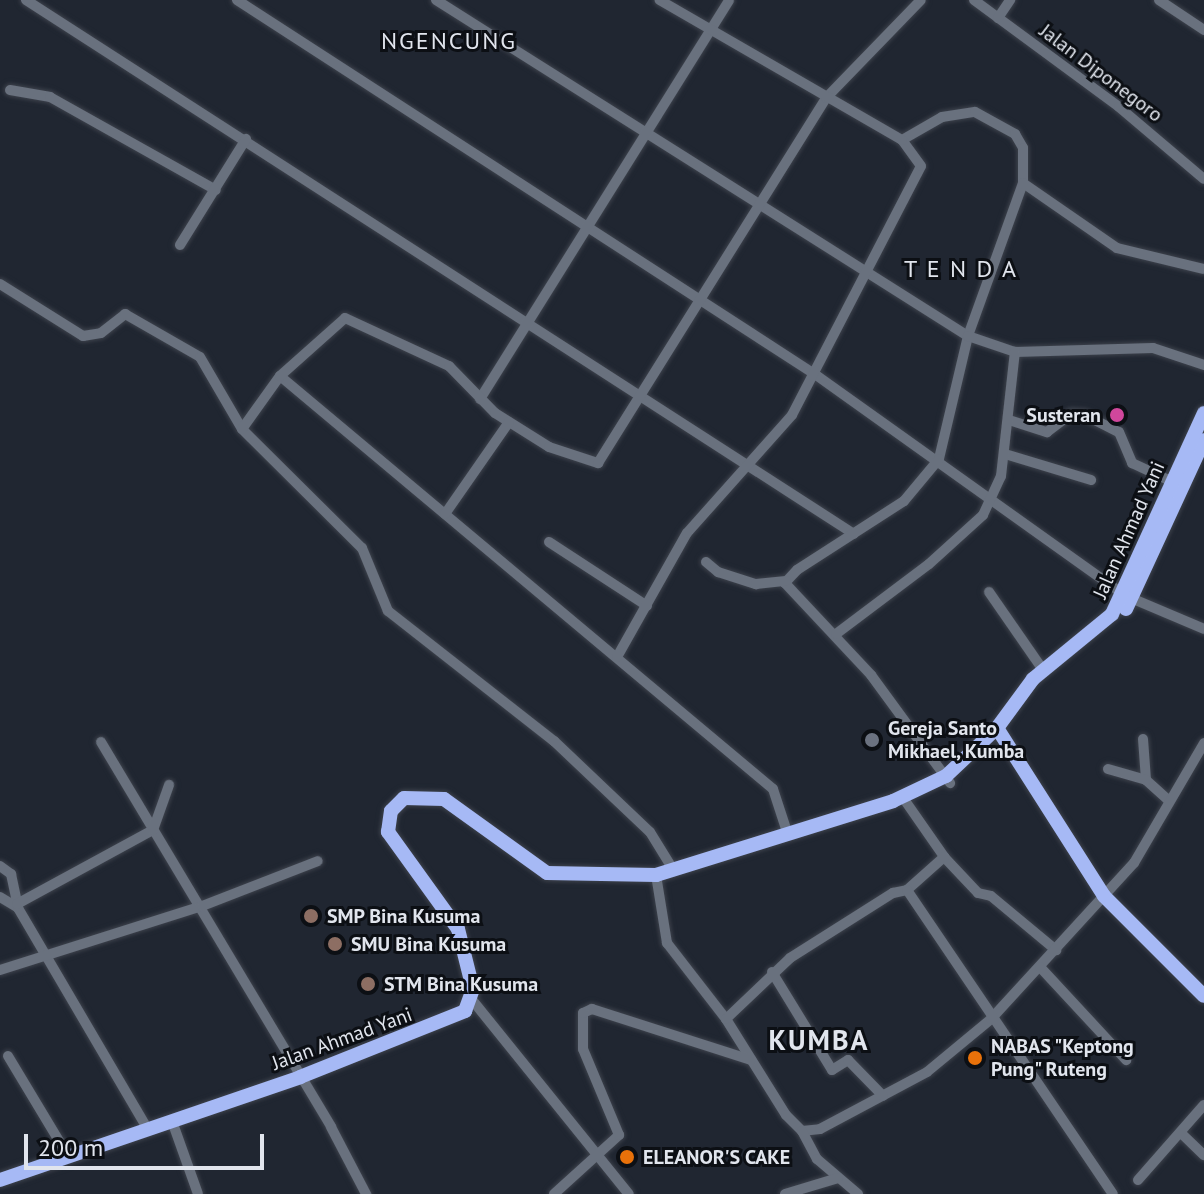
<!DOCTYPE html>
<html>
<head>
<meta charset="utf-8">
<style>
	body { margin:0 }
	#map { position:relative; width:1204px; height:1194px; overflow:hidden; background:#202631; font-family:"PT Sans",sans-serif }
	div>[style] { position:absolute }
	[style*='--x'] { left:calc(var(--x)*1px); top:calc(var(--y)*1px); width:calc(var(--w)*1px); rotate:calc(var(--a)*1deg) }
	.roads { filter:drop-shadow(0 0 2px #3d424c) drop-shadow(0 0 2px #3d424c) }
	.minor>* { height:10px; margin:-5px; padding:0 5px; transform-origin:5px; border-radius:5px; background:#69717e }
	.highway>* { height:14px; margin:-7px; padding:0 7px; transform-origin:7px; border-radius:7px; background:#a6b9f5 }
	.dots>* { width:22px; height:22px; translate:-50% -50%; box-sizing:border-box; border:4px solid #0c0f14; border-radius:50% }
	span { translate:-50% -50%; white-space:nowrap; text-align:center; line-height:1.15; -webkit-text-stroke:6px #0c0f14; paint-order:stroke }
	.street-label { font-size:20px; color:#e1e5ed }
	.poi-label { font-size:20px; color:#e1e5ed; font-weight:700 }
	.right { translate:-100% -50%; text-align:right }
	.left { translate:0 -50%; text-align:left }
	.quarter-label { font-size:24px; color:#e1e5ed; letter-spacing:2px }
	.district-label { font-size:28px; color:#e1e5ed; font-weight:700; letter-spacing:2px }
	.scale { position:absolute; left:24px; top:1134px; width:240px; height:36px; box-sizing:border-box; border:4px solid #e1e5ed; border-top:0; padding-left:10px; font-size:24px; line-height:28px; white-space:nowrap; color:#e1e5ed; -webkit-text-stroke:6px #0c0f14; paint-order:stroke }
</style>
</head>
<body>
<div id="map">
	<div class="roads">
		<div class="minor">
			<i style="--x:26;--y:0;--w:985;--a:32.82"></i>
			<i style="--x:237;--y:0;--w:690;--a:32.93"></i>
			<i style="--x:816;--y:375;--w:379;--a:35.5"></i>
			<i style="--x:1124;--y:595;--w:87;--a:23"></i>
			<i style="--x:436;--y:0;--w:629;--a:32.28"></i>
			<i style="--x:968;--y:336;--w:126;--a:103.3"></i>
			<i style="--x:939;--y:459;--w:55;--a:129.8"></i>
			<i style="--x:904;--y:501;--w:127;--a:147.2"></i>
			<i style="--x:797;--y:570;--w:18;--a:133"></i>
			<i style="--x:785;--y:583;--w:126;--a:46.9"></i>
			<i style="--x:871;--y:675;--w:134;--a:53.8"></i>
			<i style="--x:974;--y:0;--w:180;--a:36.4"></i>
			<i style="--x:1119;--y:107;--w:111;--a:40.3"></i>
			<i style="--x:1159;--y:0;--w:54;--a:33.7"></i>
			<i style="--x:998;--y:18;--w:22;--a:-56"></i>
			<i style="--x:10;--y:90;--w:41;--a:9.9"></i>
			<i style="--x:50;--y:97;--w:190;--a:29.3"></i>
			<i style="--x:902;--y:140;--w:46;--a:-29.9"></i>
			<i style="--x:942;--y:117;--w:33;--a:-9"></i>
			<i style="--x:975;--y:112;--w:46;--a:28.8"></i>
			<i style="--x:1015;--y:134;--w:16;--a:60"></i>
			<i style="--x:1023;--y:148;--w:35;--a:90"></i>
			<i style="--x:1023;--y:183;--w:163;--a:109.8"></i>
			<i style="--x:968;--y:336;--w:50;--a:18.8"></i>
			<i style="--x:1015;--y:352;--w:138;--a:-1.7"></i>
			<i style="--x:1153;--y:348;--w:54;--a:18.4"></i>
			<i style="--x:1023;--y:183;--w:114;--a:34.7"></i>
			<i style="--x:1117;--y:248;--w:89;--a:13.6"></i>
			<i style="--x:180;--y:245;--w:125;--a:-58.1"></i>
			<i style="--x:0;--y:284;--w:98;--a:32.1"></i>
			<i style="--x:83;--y:336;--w:18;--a:-9"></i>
			<i style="--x:101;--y:333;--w:31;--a:-38"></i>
			<i style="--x:125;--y:314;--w:86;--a:29.8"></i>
			<i style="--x:200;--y:357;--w:83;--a:59.7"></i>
			<i style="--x:242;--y:429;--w:169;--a:44.8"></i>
			<i style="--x:362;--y:548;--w:68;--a:67.6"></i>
			<i style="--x:388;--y:611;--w:211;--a:38.1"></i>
			<i style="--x:554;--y:741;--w:132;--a:43.5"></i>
			<i style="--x:650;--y:832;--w:46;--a:58.4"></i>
			<i style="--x:280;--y:376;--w:643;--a:39.95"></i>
			<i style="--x:773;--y:789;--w:48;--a:71.9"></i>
			<i style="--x:480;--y:399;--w:470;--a:-58"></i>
			<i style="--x:1009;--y:420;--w:40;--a:18"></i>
			<i style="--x:1047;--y:432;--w:30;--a:-37"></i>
			<i style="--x:1071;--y:414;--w:14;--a:4"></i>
			<i style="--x:1085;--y:415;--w:38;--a:27"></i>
			<i style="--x:1119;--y:432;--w:34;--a:67"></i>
			<i style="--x:1132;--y:463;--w:50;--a:25"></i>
			<i style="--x:242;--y:429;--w:65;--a:-54.4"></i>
			<i style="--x:280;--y:376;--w:87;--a:-41.7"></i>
			<i style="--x:345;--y:318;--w:115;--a:24.8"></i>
			<i style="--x:449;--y:366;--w:66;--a:45.6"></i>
			<i style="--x:495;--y:413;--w:64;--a:32.2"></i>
			<i style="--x:549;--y:447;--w:52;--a:18.1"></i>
			<i style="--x:598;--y:463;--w:430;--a:-58"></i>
			<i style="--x:826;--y:98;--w:136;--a:-45.9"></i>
			<i style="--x:1005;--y:454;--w:90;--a:16.8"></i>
			<i style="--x:445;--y:514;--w:112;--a:-55.2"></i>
			<i style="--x:549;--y:542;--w:117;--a:33.1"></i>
			<i style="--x:706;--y:562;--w:16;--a:40"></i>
			<i style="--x:718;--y:572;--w:40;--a:18"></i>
			<i style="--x:756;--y:584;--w:30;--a:-6"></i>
			<i style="--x:989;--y:592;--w:95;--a:55.3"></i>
			<i style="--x:836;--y:634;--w:116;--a:-37"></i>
			<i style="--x:929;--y:564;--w:73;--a:-42.2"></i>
			<i style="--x:983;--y:515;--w:43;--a:-65.2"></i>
			<i style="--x:1001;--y:476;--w:125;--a:-83.6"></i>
			<i style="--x:617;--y:657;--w:142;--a:-60.6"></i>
			<i style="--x:687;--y:533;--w:158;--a:-48.3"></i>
			<i style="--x:792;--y:415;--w:280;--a:-62.6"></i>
			<i style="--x:921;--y:166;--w:32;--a:-126"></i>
			<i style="--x:902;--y:140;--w:280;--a:-150"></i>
			<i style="--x:1143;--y:739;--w:41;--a:85.8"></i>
			<i style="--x:1146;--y:780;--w:31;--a:42"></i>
			<i style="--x:101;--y:742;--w:448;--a:59.1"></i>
			<i style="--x:331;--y:1127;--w:76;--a:62.4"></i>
			<i style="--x:1108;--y:769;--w:40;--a:16"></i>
			<i style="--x:906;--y:802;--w:68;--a:55.1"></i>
			<i style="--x:945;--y:858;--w:48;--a:46.7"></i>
			<i style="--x:978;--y:893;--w:13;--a:13"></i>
			<i style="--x:991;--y:896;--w:85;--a:39.7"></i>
			<i style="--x:0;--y:866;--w:14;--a:36"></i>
			<i style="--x:11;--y:874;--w:35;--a:78"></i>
			<i style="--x:656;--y:875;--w:69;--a:80.8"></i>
			<i style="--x:667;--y:943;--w:96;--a:52.2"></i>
			<i style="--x:726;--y:1019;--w:113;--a:58"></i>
			<i style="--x:786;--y:1115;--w:23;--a:45"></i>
			<i style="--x:802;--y:1131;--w:18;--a:-6"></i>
			<i style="--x:820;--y:1129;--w:121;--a:-28"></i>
			<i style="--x:927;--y:1072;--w:83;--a:-39.6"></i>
			<i style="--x:991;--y:1019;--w:212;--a:-47.5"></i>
			<i style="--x:1134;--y:863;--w:139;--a:-59.7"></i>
			<i style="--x:907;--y:890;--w:50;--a:-41.7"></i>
			<i style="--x:0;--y:897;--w:21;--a:31"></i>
			<i style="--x:18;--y:908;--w:255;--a:59.6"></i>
			<i style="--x:17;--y:904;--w:155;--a:-28.6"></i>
			<i style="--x:153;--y:830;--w:48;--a:-70.4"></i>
			<i style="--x:1040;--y:967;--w:127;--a:47.2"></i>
			<i style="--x:0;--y:970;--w:212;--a:-17.6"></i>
			<i style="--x:202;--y:906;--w:124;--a:-21.2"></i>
			<i style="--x:772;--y:972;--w:115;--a:58.5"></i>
			<i style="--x:832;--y:1070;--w:19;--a:-32"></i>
			<i style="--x:848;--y:1060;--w:50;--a:45.8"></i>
			<i style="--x:473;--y:1001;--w:248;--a:51.1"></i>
			<i style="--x:726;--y:1019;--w:88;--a:-43.6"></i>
			<i style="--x:790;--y:958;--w:122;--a:-32.3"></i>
			<i style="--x:893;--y:893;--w:14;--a:-12"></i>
			<i style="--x:907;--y:890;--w:367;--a:55.9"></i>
			<i style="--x:8;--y:1056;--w:117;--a:59"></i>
			<i style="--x:172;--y:1121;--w:77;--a:70.4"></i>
			<i style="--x:802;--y:1131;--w:32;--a:62"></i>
			<i style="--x:817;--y:1159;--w:54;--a:40.5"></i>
			<i style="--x:1183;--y:1135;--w:29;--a:44"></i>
			<i style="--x:1138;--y:1180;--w:100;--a:-48.7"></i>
			<i style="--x:554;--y:1194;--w:88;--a:-42.2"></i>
			<i style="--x:619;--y:1135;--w:93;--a:-112.7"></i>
			<i style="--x:583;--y:1049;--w:36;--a:-90"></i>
			<i style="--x:583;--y:1013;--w:10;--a:-24"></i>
			<i style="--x:592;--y:1009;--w:167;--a:17.8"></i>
			<i style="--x:785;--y:1194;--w:55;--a:-16.8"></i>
		</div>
		<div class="highway">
			<i style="--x:1126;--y:609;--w:186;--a:-65.2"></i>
			<i style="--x:997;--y:728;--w:199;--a:57.5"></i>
			<i style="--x:1104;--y:896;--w:141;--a:45"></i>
			<i style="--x:0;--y:1180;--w:317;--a:-18.9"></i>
			<i style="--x:300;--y:1077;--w:178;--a:-21.8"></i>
			<i style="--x:465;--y:1011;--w:23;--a:-70"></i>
			<i style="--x:473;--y:989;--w:62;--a:-104"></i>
			<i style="--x:458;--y:929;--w:120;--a:-125.8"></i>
			<i style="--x:388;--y:832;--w:21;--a:-82"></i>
			<i style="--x:391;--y:811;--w:18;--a:-45"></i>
			<i style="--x:404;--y:798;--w:40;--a:1.4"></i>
			<i style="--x:444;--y:799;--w:127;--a:35.7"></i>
			<i style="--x:547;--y:873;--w:109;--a:1.1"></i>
			<i style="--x:656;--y:875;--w:248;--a:-17.3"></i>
			<i style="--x:893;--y:801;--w:59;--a:-25.3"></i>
			<i style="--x:946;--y:776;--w:70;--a:-43.3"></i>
			<i style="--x:997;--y:728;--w:61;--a:-53.7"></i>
			<i style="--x:1033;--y:679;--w:102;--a:-39.4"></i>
			<i style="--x:1112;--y:614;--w:221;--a:-65.4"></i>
		</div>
	</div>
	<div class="dots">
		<i style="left:1117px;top:415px;background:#d1479c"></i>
		<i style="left:872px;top:740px;background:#6b7280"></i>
		<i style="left:311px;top:916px;background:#8d6e63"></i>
		<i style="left:335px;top:944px;background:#8d6e63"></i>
		<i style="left:368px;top:984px;background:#8d6e63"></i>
		<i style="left:975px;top:1058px;background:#e8710a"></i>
		<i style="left:627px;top:1157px;background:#e8710a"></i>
	</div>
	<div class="street-label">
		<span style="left:1101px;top:73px;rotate:37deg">Jalan Diponegoro</span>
		<span style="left:1129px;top:530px;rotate:-66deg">Jalan Ahmad Yani</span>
		<span style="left:342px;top:1039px;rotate:-20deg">Jalan Ahmad Yani</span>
	</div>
	<div class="poi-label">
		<span class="right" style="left:1101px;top:415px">Susteran</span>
		<span class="left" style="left:888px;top:740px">Gereja Santo<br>Mikhael, Kumba</span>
		<span class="left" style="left:327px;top:916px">SMP Bina Kusuma</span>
		<span class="left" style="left:351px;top:944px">SMU Bina Kusuma</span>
		<span class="left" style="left:384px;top:984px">STM Bina Kusuma</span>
		<span class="left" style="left:991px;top:1058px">NABAS "Keptong<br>Pung" Ruteng</span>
		<span class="left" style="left:643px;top:1157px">ELEANOR'S CAKE</span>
	</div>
	<div class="quarter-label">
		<span style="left:449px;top:41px">NGENCUNG</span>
		<span style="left:961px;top:269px">T E N D A</span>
	</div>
	<div class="district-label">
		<span style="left:819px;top:1040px">KUMBA</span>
	</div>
	<div class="scale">200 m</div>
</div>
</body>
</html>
